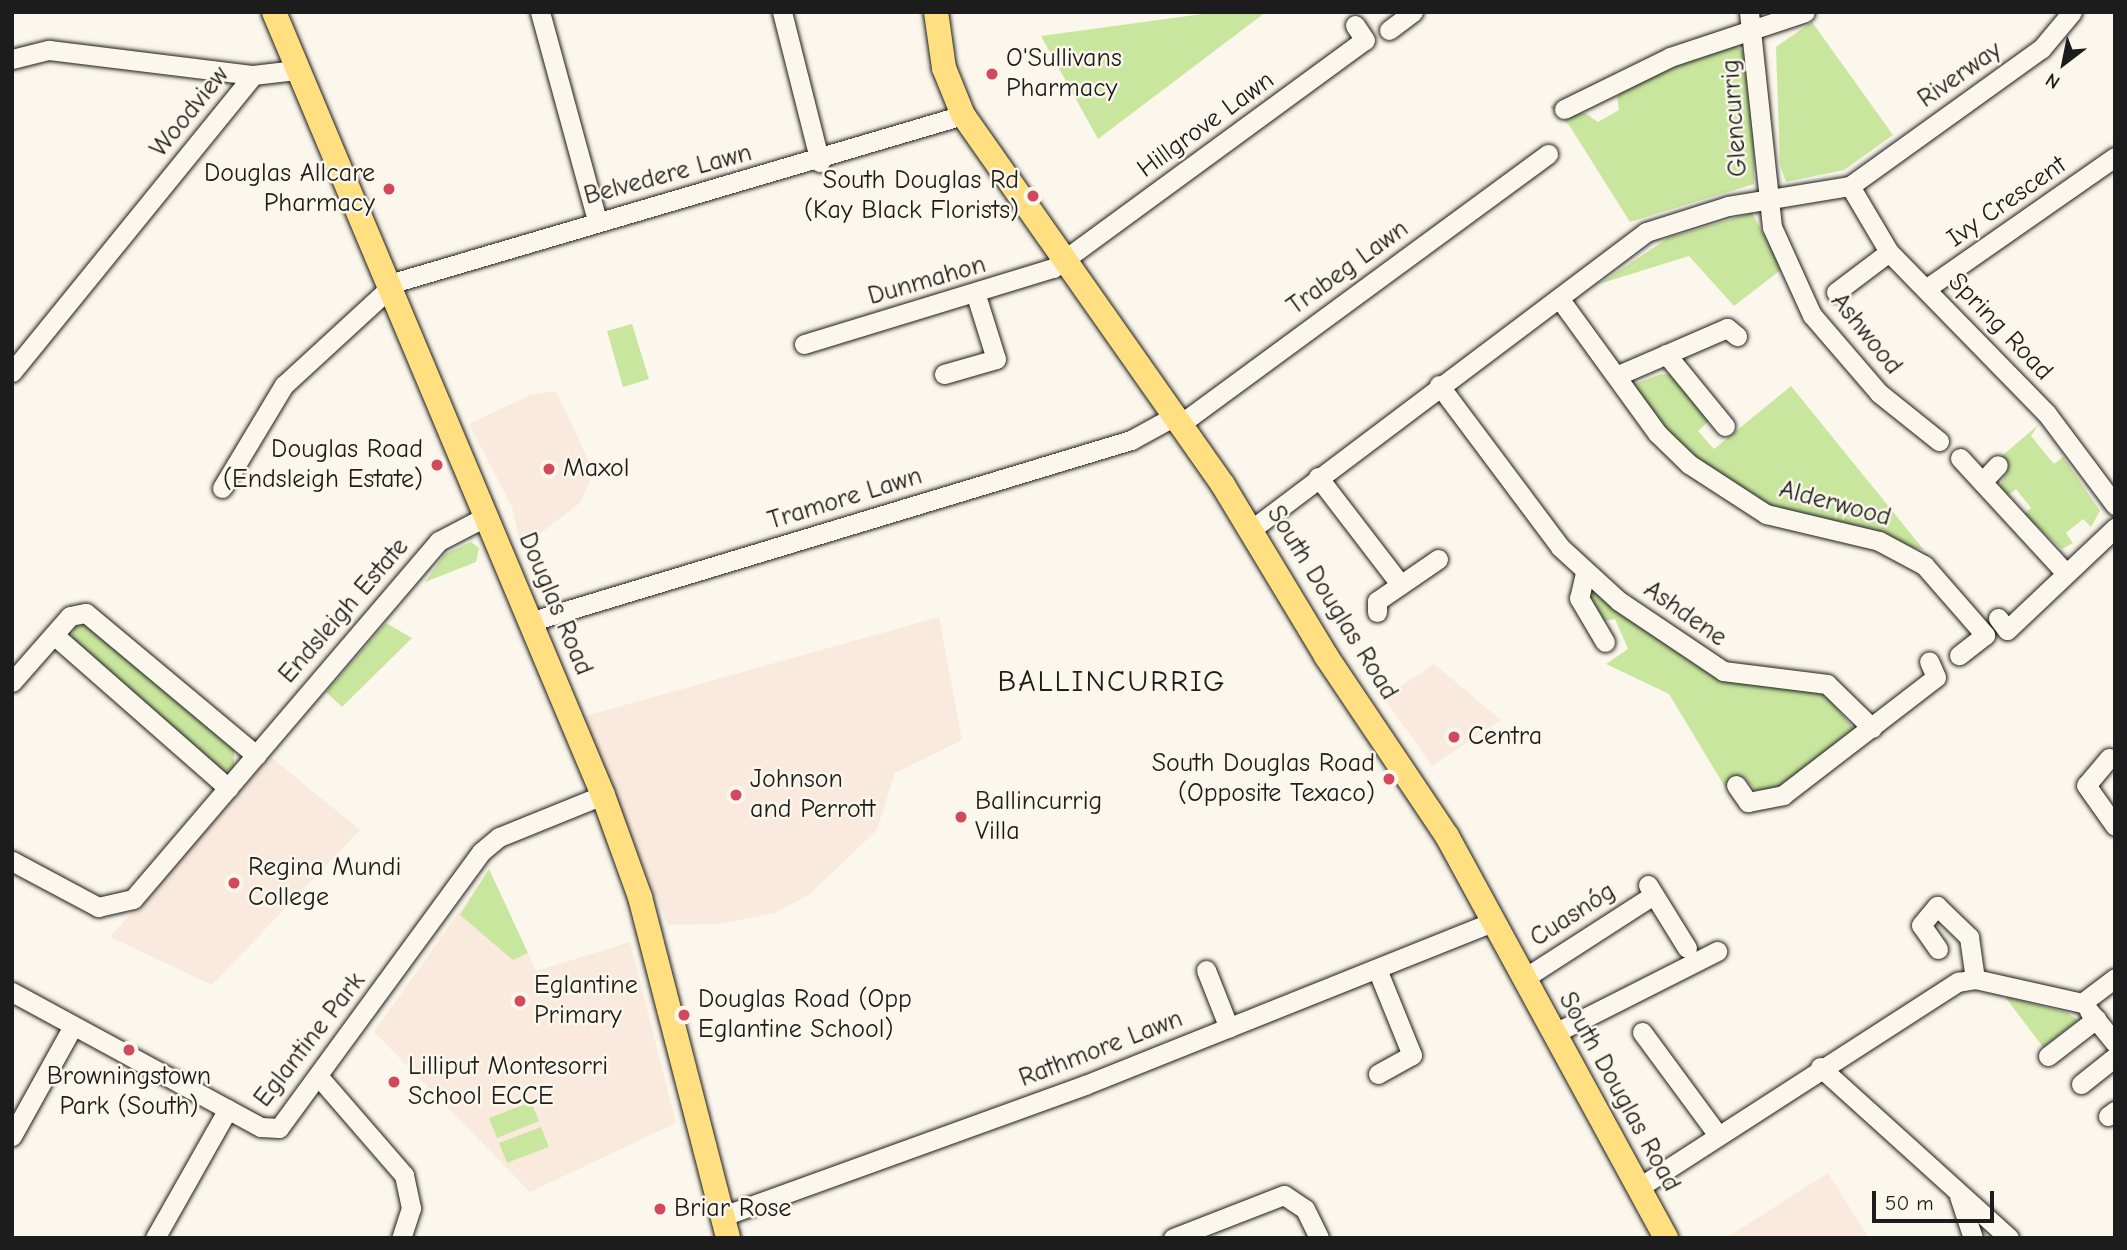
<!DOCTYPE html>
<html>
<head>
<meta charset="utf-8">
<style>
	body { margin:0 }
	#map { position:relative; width:2127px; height:1250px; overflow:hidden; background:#fbf7ec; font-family:"Comic Neue",sans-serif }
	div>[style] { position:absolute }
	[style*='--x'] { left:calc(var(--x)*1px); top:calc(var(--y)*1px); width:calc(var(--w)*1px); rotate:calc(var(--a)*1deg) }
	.built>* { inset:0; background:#faeadd }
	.green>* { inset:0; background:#c9e69e }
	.roads { filter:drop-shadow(0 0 2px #1c1c1c) drop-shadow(0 0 2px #1c1c1c) }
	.minor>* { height:19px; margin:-9.5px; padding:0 9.5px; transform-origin:9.5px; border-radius:9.5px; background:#fbf7ec }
	.major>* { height:24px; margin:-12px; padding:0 12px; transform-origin:12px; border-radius:12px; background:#ffdf80 }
	.dots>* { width:19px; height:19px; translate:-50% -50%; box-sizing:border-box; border:4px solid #fbf7ec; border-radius:50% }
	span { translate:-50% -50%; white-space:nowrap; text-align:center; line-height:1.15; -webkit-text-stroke:5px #fbf7ec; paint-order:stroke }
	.poi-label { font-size:26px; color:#1c1c1c }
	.left { translate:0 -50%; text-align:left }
	.right { translate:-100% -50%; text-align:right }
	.street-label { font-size:26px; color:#1c1c1c }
	.quarter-label { font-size:30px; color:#1c1c1c; letter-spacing:2px }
	.frame { position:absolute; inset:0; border:14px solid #1c1c1c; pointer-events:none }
	.north { position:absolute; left:2029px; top:28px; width:70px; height:70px; -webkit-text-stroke:5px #fbf7ec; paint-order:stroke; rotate:212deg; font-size:19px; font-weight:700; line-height:28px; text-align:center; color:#1c1c1c }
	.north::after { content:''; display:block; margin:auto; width:24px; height:32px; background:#1c1c1c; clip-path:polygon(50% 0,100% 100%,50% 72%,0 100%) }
	.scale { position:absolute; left:1872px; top:1191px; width:122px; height:32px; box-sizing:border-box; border:4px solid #1c1c1c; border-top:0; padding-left:9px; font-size:21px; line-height:24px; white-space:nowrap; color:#1c1c1c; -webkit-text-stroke:5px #fbf7ec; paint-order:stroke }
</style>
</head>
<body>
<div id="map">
	<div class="built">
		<i style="clip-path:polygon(556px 391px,594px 472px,580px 503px,521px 548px,512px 507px,469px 424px,530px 395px)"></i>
		<i style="clip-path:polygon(939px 617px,962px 740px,895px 773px,877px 830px,810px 894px,775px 913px,719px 924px,668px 925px,582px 717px)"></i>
		<i style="clip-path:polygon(1434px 664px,1501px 720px,1432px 766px,1384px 698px)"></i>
		<i style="clip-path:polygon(271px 757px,360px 830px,212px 985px,110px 937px)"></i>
		<i style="clip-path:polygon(489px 870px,536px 971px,630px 942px,676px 1123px,530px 1192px,374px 1032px)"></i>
		<i style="clip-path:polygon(1828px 1173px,1869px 1238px,1726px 1238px)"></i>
	</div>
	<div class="green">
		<i style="clip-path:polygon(1217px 12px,1266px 12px,1098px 139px,1041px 36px)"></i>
		<i style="clip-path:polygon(1812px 22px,1893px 135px,1844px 170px,1786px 182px,1780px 165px,1776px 47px)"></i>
		<i style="clip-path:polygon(1736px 46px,1753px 58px,1754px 184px,1630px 222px,1569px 125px,1550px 107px,1557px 102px,1568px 114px,1585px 113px,1598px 122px,1619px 110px,1617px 97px,1633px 80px)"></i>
		<i style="clip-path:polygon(1752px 213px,1782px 269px,1734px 306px,1689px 256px,1599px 284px,1668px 238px)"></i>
		<i style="clip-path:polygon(632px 324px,649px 379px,623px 387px,607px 331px)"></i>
		<i style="clip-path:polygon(1661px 374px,1671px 375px,1709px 421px,1698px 431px,1714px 449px,1791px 386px,1924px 550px,1763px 505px,1679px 446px,1656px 420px,1632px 385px)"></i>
		<i style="clip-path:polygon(2038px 425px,2031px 436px,2054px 464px,2063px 457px,2100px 511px,2091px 527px,2083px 519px,2066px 533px,2073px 543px,2062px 549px,2024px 514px,2031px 508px,2016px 489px,2006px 497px,1999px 487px,2008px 470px,1997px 460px)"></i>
		<i style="clip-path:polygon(471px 542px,479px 548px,476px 562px,425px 582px,445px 554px)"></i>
		<i style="clip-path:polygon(1593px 591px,1720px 678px,1822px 691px,1854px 729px,1779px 788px,1759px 793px,1743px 777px,1725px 787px,1669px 694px,1606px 664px,1628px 649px,1615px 619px,1602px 621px,1588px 595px)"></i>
		<i style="clip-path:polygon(386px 623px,412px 638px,342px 707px,326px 692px)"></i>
		<i style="clip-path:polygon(84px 624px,234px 750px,234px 769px,222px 771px,71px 640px,74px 628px)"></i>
		<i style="clip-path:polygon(489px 869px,528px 953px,513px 960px,460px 915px)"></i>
		<i style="clip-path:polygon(2005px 997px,2068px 1013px,2078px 1020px,2043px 1047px)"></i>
		<i style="clip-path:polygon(531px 1102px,539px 1121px,497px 1138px,489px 1118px)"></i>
		<i style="clip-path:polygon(541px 1127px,549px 1147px,507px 1163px,499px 1143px)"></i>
	</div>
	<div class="roads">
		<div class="minor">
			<i style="--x:540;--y:12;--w:217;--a:74.7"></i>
			<i style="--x:782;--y:12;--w:155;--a:75.8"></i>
			<i style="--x:1749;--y:12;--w:216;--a:83.9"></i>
			<i style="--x:1772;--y:227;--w:97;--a:65.6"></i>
			<i style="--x:1812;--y:315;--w:103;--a:49.3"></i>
			<i style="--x:1879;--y:393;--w:77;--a:38.7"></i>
			<i style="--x:1389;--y:30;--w:30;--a:-37"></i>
			<i style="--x:12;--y:59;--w:38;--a:-14"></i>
			<i style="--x:49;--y:50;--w:206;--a:7"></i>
			<i style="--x:253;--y:75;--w:43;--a:-6.6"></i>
			<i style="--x:1564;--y:109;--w:118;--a:-26.1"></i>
			<i style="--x:1670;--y:57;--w:142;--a:-18.4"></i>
			<i style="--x:1850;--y:186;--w:77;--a:59.4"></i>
			<i style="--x:1889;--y:252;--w:226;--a:45.7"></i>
			<i style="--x:2047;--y:414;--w:114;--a:53.2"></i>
			<i style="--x:1927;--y:288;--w:229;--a:-34.9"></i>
			<i style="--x:1836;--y:292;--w:66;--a:-37"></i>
			<i style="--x:1559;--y:298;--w:167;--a:54"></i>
			<i style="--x:1657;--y:433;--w:45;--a:44.1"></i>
			<i style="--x:1689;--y:464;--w:92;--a:33"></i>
			<i style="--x:1766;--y:514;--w:116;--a:13.4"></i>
			<i style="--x:1879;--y:541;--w:51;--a:28.1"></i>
			<i style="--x:1924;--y:565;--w:93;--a:48.9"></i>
			<i style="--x:1985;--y:635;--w:33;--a:142"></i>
			<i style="--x:804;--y:344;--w:260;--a:-17"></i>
			<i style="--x:1053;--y:268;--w:386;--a:-36.2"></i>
			<i style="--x:1365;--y:40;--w:18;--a:-124"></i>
			<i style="--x:1666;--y:354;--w:93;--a:50.7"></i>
			<i style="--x:12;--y:372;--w:382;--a:-50.9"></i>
			<i style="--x:944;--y:374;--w:54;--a:-16.1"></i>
			<i style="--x:996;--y:359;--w:67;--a:-107.4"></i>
			<i style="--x:1616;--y:376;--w:121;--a:-23.4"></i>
			<i style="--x:1727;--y:328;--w:13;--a:39"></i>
			<i style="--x:1439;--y:385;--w:202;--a:53.2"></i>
			<i style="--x:1560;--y:547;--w:80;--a:42.5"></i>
			<i style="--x:1619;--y:601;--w:125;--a:33.9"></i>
			<i style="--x:1723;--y:671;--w:105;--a:7.1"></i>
			<i style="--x:1827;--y:684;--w:63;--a:44.4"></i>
			<i style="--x:1179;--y:425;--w:458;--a:-36.3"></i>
			<i style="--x:1960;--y:458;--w:155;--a:47.4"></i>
			<i style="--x:1318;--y:477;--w:135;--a:52.5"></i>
			<i style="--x:1982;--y:482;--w:23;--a:-47"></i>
			<i style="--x:222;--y:488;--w:120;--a:-59"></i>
			<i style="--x:284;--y:385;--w:152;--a:-42.6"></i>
			<i style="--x:396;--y:282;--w:591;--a:-16.41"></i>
			<i style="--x:1252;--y:529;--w:493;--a:-37"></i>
			<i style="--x:1646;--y:232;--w:86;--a:-17.6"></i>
			<i style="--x:1728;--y:206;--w:124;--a:-9.3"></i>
			<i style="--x:1850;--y:186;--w:235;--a:-35.7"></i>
			<i style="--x:2041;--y:49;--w:48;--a:-50"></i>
			<i style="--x:1585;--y:573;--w:26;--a:103"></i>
			<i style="--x:1579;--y:598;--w:51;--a:59.4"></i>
			<i style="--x:1377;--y:612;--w:11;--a:-90"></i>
			<i style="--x:1377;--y:601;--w:74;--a:-34.5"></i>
			<i style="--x:1998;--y:618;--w:15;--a:53"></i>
			<i style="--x:2007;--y:630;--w:149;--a:-43.4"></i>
			<i style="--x:529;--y:622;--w:629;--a:-16.82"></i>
			<i style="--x:1131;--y:440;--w:48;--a:-28.7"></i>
			<i style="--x:54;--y:635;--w:232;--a:41.3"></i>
			<i style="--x:12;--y:682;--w:88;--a:-48.7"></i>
			<i style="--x:70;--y:616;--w:16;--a:-11"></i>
			<i style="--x:86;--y:613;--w:222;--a:39.9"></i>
			<i style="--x:2109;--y:758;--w:35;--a:130"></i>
			<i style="--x:2086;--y:785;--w:50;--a:54.7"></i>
			<i style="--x:1736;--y:785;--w:21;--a:55"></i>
			<i style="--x:1748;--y:802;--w:36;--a:-11"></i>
			<i style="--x:1783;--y:795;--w:193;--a:-37.6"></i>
			<i style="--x:1936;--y:677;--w:17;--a:-114"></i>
			<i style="--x:12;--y:861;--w:98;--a:28.1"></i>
			<i style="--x:98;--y:907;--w:36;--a:-13"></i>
			<i style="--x:133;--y:899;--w:471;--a:-49.5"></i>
			<i style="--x:439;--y:541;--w:52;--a:-27.6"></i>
			<i style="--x:1648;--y:885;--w:74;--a:58.2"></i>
			<i style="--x:1938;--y:949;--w:29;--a:-125"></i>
			<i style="--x:1921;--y:925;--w:25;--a:-50"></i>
			<i style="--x:1937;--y:906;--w:45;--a:44.1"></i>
			<i style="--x:1969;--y:937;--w:42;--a:81.9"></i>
			<i style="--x:1377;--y:969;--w:93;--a:67.9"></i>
			<i style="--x:1412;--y:1055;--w:39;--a:151"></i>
			<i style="--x:1206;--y:970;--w:62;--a:68.4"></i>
			<i style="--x:1523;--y:979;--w:153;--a:-32.8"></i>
			<i style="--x:12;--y:992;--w:283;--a:28.5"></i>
			<i style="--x:261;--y:1127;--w:18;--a:3"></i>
			<i style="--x:279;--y:1128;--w:342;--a:-53.8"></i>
			<i style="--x:481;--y:852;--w:23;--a:-40"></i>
			<i style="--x:499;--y:837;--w:112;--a:-22"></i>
			<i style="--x:2089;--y:1011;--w:41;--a:50.9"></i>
			<i style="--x:1642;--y:1032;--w:128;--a:53.6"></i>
			<i style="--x:1553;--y:1034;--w:184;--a:-26.8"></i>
			<i style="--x:2048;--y:1056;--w:61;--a:-37.6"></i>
			<i style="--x:1820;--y:1067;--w:255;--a:42.1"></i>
			<i style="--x:319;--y:1077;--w:130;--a:49.1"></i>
			<i style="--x:404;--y:1175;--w:34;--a:78"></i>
			<i style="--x:411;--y:1208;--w:32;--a:108"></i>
			<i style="--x:2081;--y:1084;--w:43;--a:-38.5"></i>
			<i style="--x:2108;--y:1116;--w:9;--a:-36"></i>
			<i style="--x:12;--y:1136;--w:126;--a:-61"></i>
			<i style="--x:1638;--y:1188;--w:381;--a:-32.8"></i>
			<i style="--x:1958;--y:982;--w:17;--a:-10"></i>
			<i style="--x:1975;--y:979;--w:110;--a:12.6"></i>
			<i style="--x:2082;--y:1003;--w:41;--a:-37.1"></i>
			<i style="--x:1959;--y:1196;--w:44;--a:71.6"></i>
			<i style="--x:723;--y:1216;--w:385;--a:-19.9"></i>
			<i style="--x:1085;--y:1085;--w:439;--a:-21.8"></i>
			<i style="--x:155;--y:1238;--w:148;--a:-60.5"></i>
			<i style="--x:1173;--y:1238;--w:119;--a:-21.2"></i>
			<i style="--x:1284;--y:1195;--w:25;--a:34"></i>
			<i style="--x:1305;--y:1209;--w:32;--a:64"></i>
		</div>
		<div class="major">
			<i style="--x:274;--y:12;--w:849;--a:67.21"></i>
			<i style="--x:603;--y:795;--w:109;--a:70.1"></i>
			<i style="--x:640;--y:897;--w:352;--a:75.5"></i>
			<i style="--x:936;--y:12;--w:57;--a:81.9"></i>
			<i style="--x:944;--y:68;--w:51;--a:68"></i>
			<i style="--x:963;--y:115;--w:452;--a:54.9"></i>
			<i style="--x:1223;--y:485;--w:200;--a:58.9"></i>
			<i style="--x:1326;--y:656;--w:217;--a:56.1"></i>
			<i style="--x:1447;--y:836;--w:458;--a:61.4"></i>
		</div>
	</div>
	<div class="dots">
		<i style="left:992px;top:74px;background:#d1495b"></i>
		<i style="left:389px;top:189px;background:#d1495b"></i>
		<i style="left:1033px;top:196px;background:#d1495b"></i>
		<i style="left:437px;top:465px;background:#d1495b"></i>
		<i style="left:549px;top:469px;background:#d1495b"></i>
		<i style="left:1454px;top:737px;background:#d1495b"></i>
		<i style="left:1389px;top:779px;background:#d1495b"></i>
		<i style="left:736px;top:795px;background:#d1495b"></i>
		<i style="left:961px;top:817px;background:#d1495b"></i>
		<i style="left:234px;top:883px;background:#d1495b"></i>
		<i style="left:520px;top:1001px;background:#d1495b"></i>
		<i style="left:684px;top:1015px;background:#d1495b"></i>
		<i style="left:129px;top:1050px;background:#d1495b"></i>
		<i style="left:394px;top:1082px;background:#d1495b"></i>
		<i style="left:660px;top:1209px;background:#d1495b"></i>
	</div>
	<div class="poi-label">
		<span class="left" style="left:1006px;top:74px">O'Sullivans<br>Pharmacy</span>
		<span class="right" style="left:375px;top:189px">Douglas Allcare<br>Pharmacy</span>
		<span class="right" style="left:1019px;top:196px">South Douglas Rd<br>(Kay Black Florists)</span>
		<span class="right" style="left:423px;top:465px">Douglas Road<br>(Endsleigh Estate)</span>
		<span class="left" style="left:563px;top:469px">Maxol</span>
		<span class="left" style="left:1468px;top:737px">Centra</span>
		<span class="right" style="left:1375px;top:779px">South Douglas Road<br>(Opposite Texaco)</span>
		<span class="left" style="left:750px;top:795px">Johnson<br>and Perrott</span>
		<span class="left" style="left:975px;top:817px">Ballincurrig<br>Villa</span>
		<span class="left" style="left:248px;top:883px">Regina Mundi<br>College</span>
		<span class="left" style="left:534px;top:1001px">Eglantine<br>Primary</span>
		<span class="left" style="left:698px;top:1015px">Douglas Road (Opp<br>Eglantine School)</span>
		<span class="left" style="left:408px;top:1082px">Lilliput Montesorri<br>School ECCE</span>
		<span style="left:129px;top:1092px">Browningstown<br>Park (South)</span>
		<span class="left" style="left:674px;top:1209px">Briar Rose</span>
	</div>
	<div class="street-label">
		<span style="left:1960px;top:75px;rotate:-35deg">Riverway</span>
		<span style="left:190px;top:112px;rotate:-51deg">Woodview</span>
		<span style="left:1735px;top:118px;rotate:-94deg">Glencurrig</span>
		<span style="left:1206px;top:125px;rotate:-36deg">Hillgrove Lawn</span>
		<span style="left:668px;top:175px;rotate:-15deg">Belvedere Lawn</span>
		<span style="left:2007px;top:202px;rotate:-35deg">Ivy Crescent</span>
		<span style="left:1348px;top:268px;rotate:-36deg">Trabeg Lawn</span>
		<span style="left:927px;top:281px;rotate:-16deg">Dunmahon</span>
		<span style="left:2000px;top:327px;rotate:46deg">Spring Road</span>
		<span style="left:1866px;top:334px;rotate:51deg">Ashwood</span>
		<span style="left:845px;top:499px;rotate:-17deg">Tramore Lawn</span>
		<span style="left:1835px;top:504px;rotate:15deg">Alderwood</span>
		<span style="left:1332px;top:603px;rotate:58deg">South Douglas Road</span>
		<span style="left:555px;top:604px;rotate:67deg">Douglas Road</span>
		<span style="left:344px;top:611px;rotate:-49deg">Endsleigh Estate</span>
		<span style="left:1685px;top:614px;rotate:35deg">Ashdene</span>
		<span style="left:1573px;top:915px;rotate:-33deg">Cuasnóg</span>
		<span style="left:310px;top:1040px;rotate:-52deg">Eglantine Park</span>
		<span style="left:1101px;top:1049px;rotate:-21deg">Rathmore Lawn</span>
		<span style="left:1619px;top:1092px;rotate:61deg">South Douglas Road</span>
	</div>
	<div class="quarter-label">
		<span style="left:1112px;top:682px">BALLINCURRIG</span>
	</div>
	<div class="frame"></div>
	<div class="north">N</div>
	<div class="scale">50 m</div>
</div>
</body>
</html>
